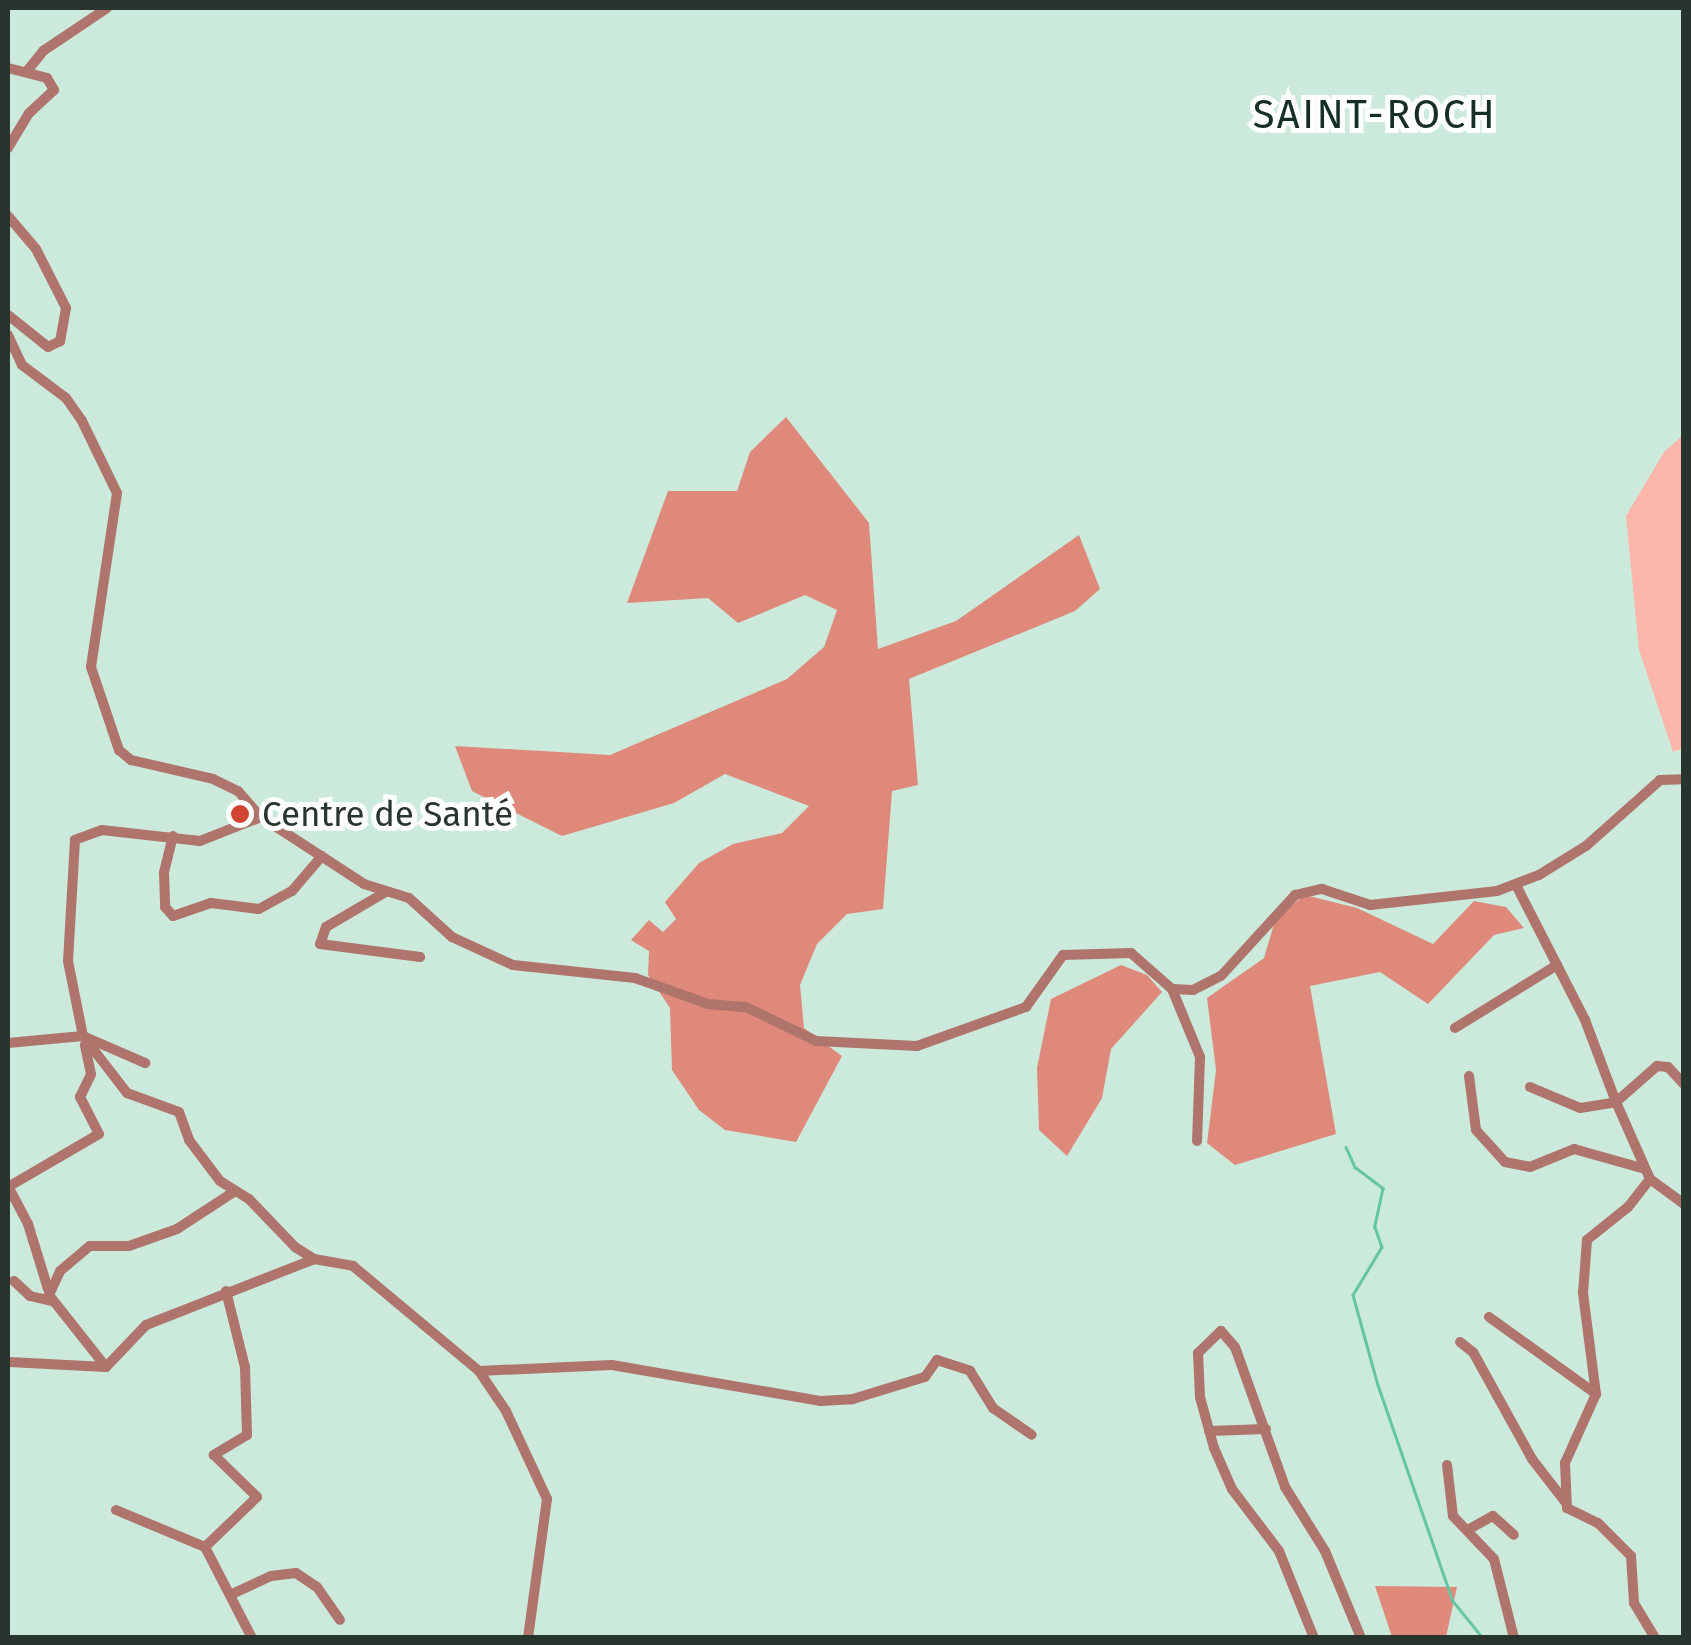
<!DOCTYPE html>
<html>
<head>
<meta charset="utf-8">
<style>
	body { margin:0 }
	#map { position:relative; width:1691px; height:1645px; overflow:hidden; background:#cbeadc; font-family:"Fira Sans",sans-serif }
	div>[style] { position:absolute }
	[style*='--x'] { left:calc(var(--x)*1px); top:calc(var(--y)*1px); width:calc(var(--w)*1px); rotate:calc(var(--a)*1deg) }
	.green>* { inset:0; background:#fdb6aa }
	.forest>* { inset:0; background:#df897b }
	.stream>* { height:2.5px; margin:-1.25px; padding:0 1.25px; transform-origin:1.25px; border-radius:1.25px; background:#64c6a1 }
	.minor>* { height:10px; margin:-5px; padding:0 5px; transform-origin:5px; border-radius:5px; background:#af746b }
	.dots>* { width:28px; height:28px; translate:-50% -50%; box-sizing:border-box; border:5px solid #fff; border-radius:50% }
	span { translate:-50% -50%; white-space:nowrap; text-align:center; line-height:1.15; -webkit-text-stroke:10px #fff; paint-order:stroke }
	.poi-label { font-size:35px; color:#28342e }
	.left { translate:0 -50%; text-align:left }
	.quarter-label { font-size:40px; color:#152f25; letter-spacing:2.5px }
	.frame { position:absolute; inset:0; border:10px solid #28342e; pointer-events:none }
</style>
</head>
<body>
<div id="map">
	<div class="green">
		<i style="clip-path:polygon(1683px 435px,1684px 748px,1673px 752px,1639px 650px,1626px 516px,1664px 452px)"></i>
	</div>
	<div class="forest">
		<i style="clip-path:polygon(786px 417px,869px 523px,878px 649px,956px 621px,1079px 535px,1100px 589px,1075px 611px,909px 679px,918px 785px,892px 791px,883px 909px,847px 914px,817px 944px,800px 985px,804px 1028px,842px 1056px,796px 1142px,725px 1130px,699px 1110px,672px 1070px,670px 1008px,648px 975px,649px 951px,631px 940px,649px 920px,663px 932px,676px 919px,665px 902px,699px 863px,733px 844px,782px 833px,809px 806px,725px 774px,674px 803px,562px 836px,472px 791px,455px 746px,610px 755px,787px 679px,824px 647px,837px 610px,805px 595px,738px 623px,708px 598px,627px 603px,668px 491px,737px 491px,750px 452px)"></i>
		<i style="clip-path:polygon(1305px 895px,1357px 908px,1433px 944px,1474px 901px,1506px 907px,1524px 928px,1494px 935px,1428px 1004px,1380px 972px,1310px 986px,1336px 1134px,1235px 1165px,1207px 1143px,1216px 1070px,1207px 998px,1264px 958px,1276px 917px)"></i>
		<i style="clip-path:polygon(1121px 965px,1147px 975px,1162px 992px,1111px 1049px,1102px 1098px,1067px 1156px,1039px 1130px,1037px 1068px,1051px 999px)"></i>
		<i style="clip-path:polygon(1375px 1586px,1457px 1587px,1446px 1637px,1392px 1637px)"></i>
	</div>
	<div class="stream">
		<i style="--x:1346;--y:1147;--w:22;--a:66"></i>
		<i style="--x:1355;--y:1167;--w:35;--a:37"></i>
		<i style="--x:1383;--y:1188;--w:40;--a:102"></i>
		<i style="--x:1375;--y:1227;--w:21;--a:71"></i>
		<i style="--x:1382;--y:1247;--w:56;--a:121.1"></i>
		<i style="--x:1353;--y:1295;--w:93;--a:74.5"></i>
		<i style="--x:1378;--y:1385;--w:229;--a:70.9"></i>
		<i style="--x:1453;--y:1601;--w:48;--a:51"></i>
	</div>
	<div class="minor">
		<i style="--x:8;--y:68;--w:40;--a:14.4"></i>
		<i style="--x:47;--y:78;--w:14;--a:60"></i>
		<i style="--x:54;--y:90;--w:34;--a:137"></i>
		<i style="--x:29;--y:113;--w:41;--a:121"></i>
		<i style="--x:27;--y:71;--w:26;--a:-51"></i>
		<i style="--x:43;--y:51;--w:77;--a:-33.9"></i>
		<i style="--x:8;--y:216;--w:43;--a:49.7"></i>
		<i style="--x:36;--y:249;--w:66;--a:63"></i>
		<i style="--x:66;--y:308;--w:34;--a:100"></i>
		<i style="--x:60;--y:341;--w:13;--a:153"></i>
		<i style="--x:48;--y:347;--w:51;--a:-141.3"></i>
		<i style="--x:8;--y:335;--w:33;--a:65"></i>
		<i style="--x:22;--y:365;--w:55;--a:36.9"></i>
		<i style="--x:66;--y:398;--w:28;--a:55"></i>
		<i style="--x:82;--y:421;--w:80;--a:64.1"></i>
		<i style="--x:117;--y:493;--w:176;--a:98.5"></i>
		<i style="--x:91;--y:667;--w:88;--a:71.4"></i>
		<i style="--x:119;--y:750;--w:16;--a:40"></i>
		<i style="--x:131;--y:760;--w:84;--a:13"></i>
		<i style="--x:213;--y:779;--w:28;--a:26"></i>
		<i style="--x:238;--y:791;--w:35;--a:49"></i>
		<i style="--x:261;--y:817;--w:66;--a:158.5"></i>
		<i style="--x:200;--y:841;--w:99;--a:-173.6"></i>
		<i style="--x:102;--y:830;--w:29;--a:160"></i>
		<i style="--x:75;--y:840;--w:121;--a:93.3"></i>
		<i style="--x:68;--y:961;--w:76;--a:78.7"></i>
		<i style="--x:83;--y:1036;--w:72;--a:52.3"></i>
		<i style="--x:127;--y:1093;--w:55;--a:20.1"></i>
		<i style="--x:179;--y:1112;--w:30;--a:70"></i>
		<i style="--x:189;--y:1140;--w:51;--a:52.9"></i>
		<i style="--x:220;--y:1181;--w:34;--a:32"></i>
		<i style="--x:249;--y:1199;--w:66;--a:46.2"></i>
		<i style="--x:295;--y:1247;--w:22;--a:32"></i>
		<i style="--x:314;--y:1259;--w:40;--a:10"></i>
		<i style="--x:353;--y:1266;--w:164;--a:39.8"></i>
		<i style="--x:479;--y:1371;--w:48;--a:56"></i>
		<i style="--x:506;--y:1411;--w:97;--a:65"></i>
		<i style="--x:547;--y:1499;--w:140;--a:97.8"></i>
		<i style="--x:261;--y:817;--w:123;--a:33"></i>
		<i style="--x:364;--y:884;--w:47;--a:17.3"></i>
		<i style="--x:409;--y:898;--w:58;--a:42.2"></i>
		<i style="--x:452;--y:937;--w:67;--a:24.7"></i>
		<i style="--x:513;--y:965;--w:123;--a:6.1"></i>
		<i style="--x:635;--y:978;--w:77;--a:19.6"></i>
		<i style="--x:708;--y:1004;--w:38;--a:5"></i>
		<i style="--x:746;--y:1007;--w:78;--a:25.9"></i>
		<i style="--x:816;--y:1041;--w:101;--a:2.8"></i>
		<i style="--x:917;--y:1046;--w:116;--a:-19.7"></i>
		<i style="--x:1026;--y:1007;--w:64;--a:-54.6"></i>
		<i style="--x:1063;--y:955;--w:68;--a:-1.7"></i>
		<i style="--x:1131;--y:953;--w:55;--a:41.3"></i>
		<i style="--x:1172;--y:989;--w:74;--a:67.6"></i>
		<i style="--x:1200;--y:1057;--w:84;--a:92"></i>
		<i style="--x:173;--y:836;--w:38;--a:104"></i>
		<i style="--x:164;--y:873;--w:34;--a:88"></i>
		<i style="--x:165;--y:907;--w:12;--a:48"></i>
		<i style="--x:173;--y:916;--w:40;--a:-18.9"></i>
		<i style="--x:211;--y:903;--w:48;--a:7.1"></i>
		<i style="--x:259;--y:909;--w:38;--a:-29"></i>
		<i style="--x:292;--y:891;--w:46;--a:-49.4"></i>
		<i style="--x:1516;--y:885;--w:152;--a:62.9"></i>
		<i style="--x:1585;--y:1020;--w:88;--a:69.3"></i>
		<i style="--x:1616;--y:1102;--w:55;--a:-41.3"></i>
		<i style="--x:1657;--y:1066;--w:11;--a:5"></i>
		<i style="--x:1668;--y:1067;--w:23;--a:47"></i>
		<i style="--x:384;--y:893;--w:67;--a:149.6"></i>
		<i style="--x:326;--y:927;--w:18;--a:109"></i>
		<i style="--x:320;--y:944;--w:101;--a:7.4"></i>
		<i style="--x:1172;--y:989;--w:21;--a:3"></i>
		<i style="--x:1193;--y:990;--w:31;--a:-27"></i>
		<i style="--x:1221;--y:976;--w:110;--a:-47.6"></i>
		<i style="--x:1295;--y:895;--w:28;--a:-13"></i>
		<i style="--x:1322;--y:889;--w:51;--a:18.4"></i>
		<i style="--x:1370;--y:905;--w:128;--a:-6.3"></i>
		<i style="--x:1497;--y:891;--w:45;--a:-20.9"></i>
		<i style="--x:1539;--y:875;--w:55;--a:-31.7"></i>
		<i style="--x:1586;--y:846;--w:99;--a:-41.7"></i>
		<i style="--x:1660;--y:780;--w:24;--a:-2"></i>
		<i style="--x:1455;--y:1028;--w:120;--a:-31.7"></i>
		<i style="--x:8;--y:1043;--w:75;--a:-5.3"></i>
		<i style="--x:83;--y:1036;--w:68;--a:23.5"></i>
		<i style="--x:1469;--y:1076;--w:54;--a:82.6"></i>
		<i style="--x:1476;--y:1130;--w:43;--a:47.8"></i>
		<i style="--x:1505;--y:1162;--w:25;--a:11"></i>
		<i style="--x:1530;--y:1167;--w:48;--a:-22.2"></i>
		<i style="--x:1574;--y:1149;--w:74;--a:15.7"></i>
		<i style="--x:1530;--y:1087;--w:54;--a:22.8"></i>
		<i style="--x:1580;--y:1108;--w:36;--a:-9"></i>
		<i style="--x:1616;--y:1102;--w:84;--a:66.2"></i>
		<i style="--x:1650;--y:1179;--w:42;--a:36.3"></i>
		<i style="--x:1650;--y:1179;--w:36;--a:128"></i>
		<i style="--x:1628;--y:1207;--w:53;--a:141.2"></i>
		<i style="--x:1587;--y:1240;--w:53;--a:94.3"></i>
		<i style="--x:1583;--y:1293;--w:102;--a:82.7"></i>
		<i style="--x:1596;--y:1394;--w:76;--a:114.2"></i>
		<i style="--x:1565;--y:1463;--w:45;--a:87.5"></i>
		<i style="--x:1567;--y:1508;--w:34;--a:26"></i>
		<i style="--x:1598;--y:1523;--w:47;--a:45"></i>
		<i style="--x:1631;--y:1556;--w:47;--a:86.3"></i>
		<i style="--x:1634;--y:1603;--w:41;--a:59"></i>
		<i style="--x:8;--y:1186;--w:43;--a:62.2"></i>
		<i style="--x:28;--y:1224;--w:68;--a:72.9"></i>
		<i style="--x:8;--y:1187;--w:105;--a:-30.2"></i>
		<i style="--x:99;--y:1134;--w:42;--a:-117.2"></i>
		<i style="--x:80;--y:1097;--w:25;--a:-64"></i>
		<i style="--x:91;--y:1074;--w:30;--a:-102"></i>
		<i style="--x:14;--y:1281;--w:22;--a:43"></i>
		<i style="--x:30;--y:1296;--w:23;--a:13"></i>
		<i style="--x:226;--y:1291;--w:78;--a:76"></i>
		<i style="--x:245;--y:1367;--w:68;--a:88.3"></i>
		<i style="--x:247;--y:1435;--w:39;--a:149"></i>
		<i style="--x:214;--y:1455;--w:60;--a:44.3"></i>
		<i style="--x:257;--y:1497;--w:72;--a:136.1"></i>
		<i style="--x:205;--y:1547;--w:102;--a:62.7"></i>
		<i style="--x:1489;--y:1317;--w:132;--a:35.7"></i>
		<i style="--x:1460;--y:1342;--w:16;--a:38"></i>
		<i style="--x:1473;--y:1352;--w:122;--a:61.1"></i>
		<i style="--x:1532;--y:1459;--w:56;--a:52.3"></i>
		<i style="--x:9;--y:1362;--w:97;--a:3"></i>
		<i style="--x:106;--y:1367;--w:58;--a:-46.4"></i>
		<i style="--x:146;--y:1325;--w:180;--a:-21.4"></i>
		<i style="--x:106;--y:1367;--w:92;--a:-128.4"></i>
		<i style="--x:49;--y:1295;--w:26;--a:-65"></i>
		<i style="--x:60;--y:1271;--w:39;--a:-40"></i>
		<i style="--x:90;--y:1246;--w:39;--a:0"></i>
		<i style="--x:129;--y:1246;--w:51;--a:-19.5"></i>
		<i style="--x:177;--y:1229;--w:69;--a:-33.2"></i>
		<i style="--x:479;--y:1371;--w:133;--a:-2.6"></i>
		<i style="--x:612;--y:1365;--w:211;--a:9.8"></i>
		<i style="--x:820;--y:1401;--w:33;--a:-3"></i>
		<i style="--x:853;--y:1399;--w:75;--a:-17"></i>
		<i style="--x:925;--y:1377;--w:21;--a:-55"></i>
		<i style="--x:937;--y:1360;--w:35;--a:18"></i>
		<i style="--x:970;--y:1371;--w:44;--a:58.1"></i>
		<i style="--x:993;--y:1408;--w:47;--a:34.7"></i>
		<i style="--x:1209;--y:1431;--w:57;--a:-2"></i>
		<i style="--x:1447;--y:1465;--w:51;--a:83.3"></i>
		<i style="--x:1453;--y:1516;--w:59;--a:46.4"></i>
		<i style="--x:1494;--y:1559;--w:81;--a:75.8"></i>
		<i style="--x:116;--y:1510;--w:96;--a:22.6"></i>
		<i style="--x:1471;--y:1528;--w:25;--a:-29"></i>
		<i style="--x:1493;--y:1516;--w:28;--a:42"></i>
		<i style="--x:232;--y:1594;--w:43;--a:-24.8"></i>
		<i style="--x:271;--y:1576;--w:25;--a:-7"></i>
		<i style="--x:296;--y:1573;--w:25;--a:34"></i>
		<i style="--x:317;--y:1587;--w:40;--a:55.1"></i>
		<i style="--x:1314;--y:1638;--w:94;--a:-111.9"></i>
		<i style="--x:1279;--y:1551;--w:78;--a:-127.2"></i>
		<i style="--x:1232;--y:1489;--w:45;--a:-113.7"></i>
		<i style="--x:1214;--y:1448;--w:53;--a:-105.4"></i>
		<i style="--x:1200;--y:1397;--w:44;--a:-92.6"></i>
		<i style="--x:1198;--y:1353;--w:32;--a:-44"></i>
		<i style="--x:1221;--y:1331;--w:21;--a:49"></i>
		<i style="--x:1235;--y:1347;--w:149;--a:70.3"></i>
		<i style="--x:1285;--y:1487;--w:75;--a:58"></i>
		<i style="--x:1325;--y:1551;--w:94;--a:67.5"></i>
	</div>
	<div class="dots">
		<i style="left:240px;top:814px;background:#d14434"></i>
	</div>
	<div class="poi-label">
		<span class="left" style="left:262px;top:814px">Centre de Santé</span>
	</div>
	<div class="quarter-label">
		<span style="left:1375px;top:115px">SAINT-ROCH</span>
	</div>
	<div class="frame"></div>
</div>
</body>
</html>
